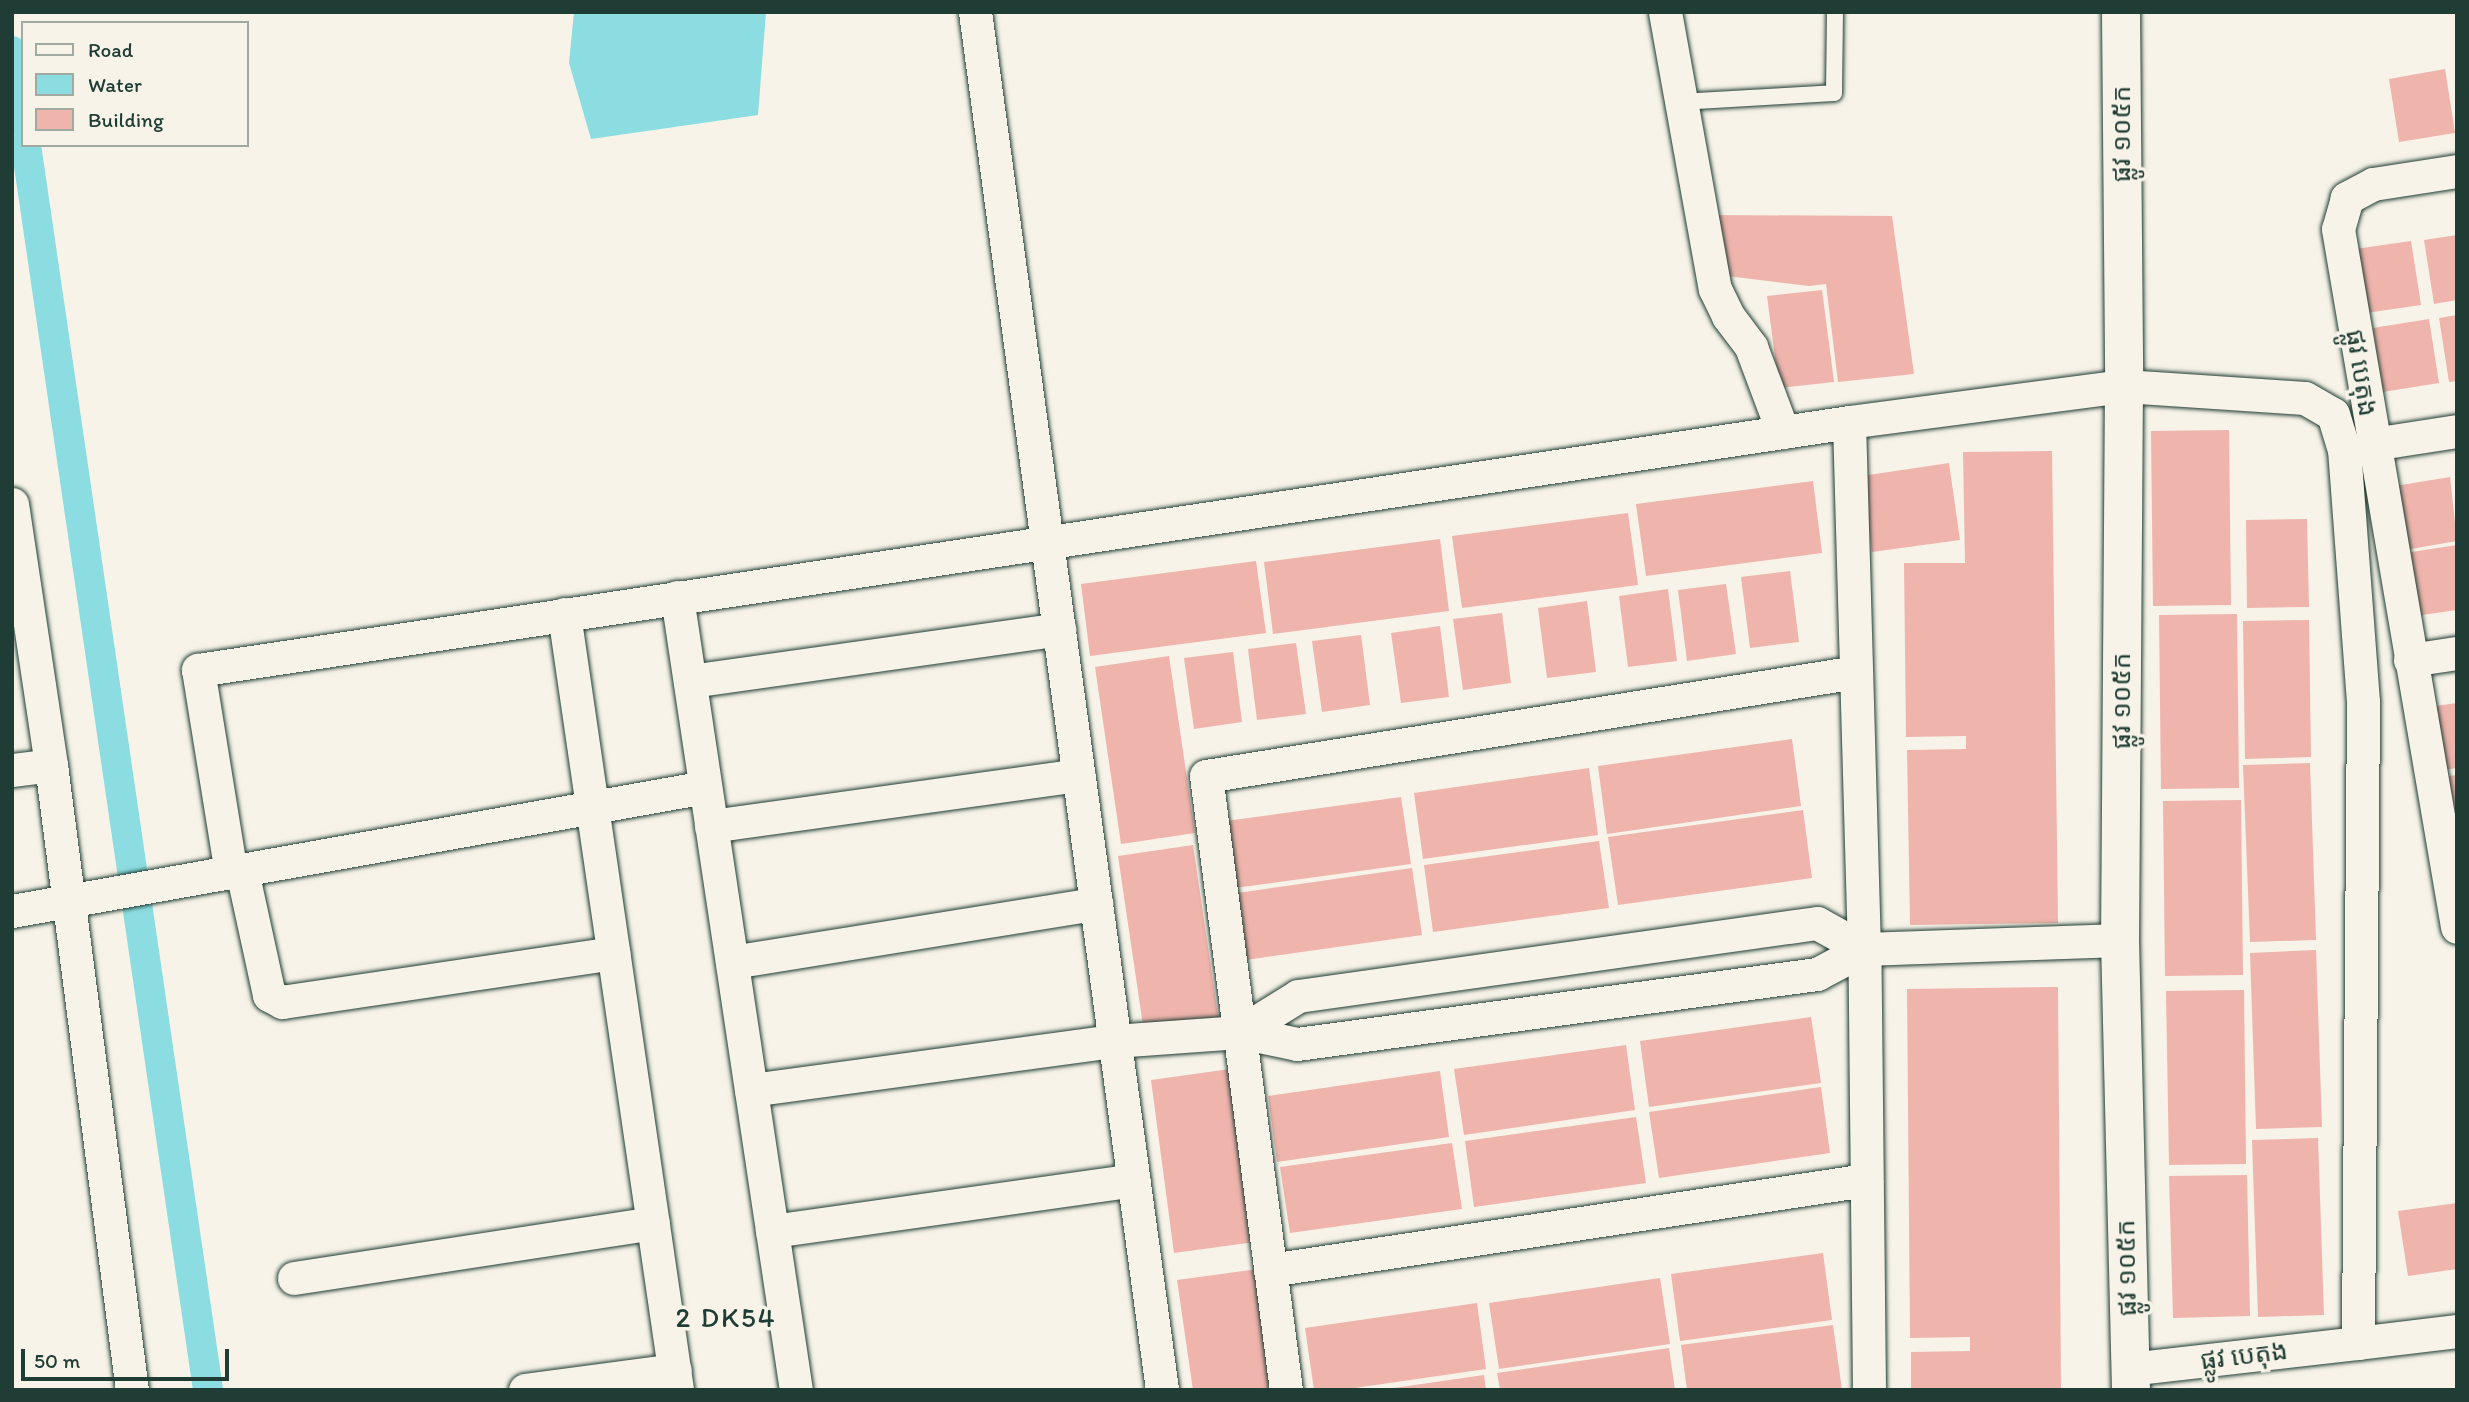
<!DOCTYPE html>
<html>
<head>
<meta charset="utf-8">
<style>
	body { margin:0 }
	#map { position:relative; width:2469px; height:1402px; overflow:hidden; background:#f7f3e8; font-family:Itim,"Noto Sans Khmer",sans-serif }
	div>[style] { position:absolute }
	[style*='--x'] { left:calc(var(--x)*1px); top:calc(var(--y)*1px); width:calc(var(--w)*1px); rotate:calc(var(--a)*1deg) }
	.water>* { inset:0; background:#8bdde1 }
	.canal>* { height:30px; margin:-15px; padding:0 15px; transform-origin:15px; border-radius:15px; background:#8bdde1 }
	.building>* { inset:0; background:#efb4ac }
	.roads { filter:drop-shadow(0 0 2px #1f3d34) drop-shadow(0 0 2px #1f3d34) }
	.service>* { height:16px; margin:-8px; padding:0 8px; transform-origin:8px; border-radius:8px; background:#f7f3e8 }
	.minor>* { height:33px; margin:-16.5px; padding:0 16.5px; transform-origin:16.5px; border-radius:16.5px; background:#f7f3e8 }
	.secondary>* { height:38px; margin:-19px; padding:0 19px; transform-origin:19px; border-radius:19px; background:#f7f3e8 }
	span { translate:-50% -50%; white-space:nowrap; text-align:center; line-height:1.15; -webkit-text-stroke:7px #f7f3e8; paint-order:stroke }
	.street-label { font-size:26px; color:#1f3d34 }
	.neighbourhood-label { font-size:28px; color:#1f3d34; letter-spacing:2px }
	.frame { position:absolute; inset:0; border:14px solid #1f3d34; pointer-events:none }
	.legend { position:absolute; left:21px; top:21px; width:228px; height:126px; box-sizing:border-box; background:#f7f3e8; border:2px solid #a1aaa0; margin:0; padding:9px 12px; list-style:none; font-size:21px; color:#1f3d34 }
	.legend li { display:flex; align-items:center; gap:14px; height:35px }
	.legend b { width:35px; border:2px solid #a1aaa0 }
	.scale { position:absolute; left:21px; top:1349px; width:208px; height:32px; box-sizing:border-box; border:4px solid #1f3d34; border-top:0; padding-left:9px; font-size:21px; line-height:24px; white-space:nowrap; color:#1f3d34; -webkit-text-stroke:5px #f7f3e8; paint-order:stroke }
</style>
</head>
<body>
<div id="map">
	<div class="water">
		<i style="clip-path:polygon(574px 12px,766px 12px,758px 115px,591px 139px,569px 63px)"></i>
	</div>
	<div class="canal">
		<i style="--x:12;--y:51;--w:73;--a:81.3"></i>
		<i style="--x:26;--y:145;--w:1258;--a:81.68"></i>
	</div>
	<div class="building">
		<i style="clip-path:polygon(2445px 69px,2455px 133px,2399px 142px,2389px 79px)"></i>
		<i style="clip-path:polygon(1710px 215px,1892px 216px,1914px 374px,1838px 382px,1826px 284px,1809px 286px,1719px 275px)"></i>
		<i style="clip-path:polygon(2457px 235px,2457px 300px,2434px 304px,2424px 240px)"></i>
		<i style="clip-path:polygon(2411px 241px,2421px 305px,2366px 313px,2355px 249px)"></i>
		<i style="clip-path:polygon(1822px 290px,1834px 382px,1779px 388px,1767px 296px)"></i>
		<i style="clip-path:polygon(2457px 315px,2457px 381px,2449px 382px,2439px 318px)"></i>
		<i style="clip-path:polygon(2429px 319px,2439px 383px,2383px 392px,2373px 328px)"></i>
		<i style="clip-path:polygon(2229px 430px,2231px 605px,2153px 606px,2151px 431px)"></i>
		<i style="clip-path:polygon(2052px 451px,2058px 923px,1910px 925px,1907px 750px,1966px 749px,1966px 736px,1906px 737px,1904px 563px,1965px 563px,1963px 452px)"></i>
		<i style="clip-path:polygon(1949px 463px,1960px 540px,1872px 552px,1862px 476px)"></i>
		<i style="clip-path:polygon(2450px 477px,2457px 541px,2405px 550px,2395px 486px)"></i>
		<i style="clip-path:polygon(1813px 481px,1822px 553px,1646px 576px,1636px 504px)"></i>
		<i style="clip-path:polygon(1628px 513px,1638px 585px,1462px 608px,1452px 536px)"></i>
		<i style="clip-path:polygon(2307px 519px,2309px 607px,2247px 608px,2246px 520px)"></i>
		<i style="clip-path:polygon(1440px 539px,1449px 611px,1273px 634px,1264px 562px)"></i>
		<i style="clip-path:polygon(2457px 545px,2457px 610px,2415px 616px,2405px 553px)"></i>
		<i style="clip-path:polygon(1256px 561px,1266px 633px,1090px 656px,1081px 584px)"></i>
		<i style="clip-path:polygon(1790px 571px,1799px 642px,1750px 648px,1741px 577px)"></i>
		<i style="clip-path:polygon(1726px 584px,1736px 654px,1687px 661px,1678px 590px)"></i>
		<i style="clip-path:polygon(1668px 589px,1677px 661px,1628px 667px,1619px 596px)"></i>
		<i style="clip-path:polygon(1587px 601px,1596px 672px,1547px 678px,1538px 608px)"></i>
		<i style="clip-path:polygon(1502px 613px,1511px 683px,1463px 690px,1453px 619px)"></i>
		<i style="clip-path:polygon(2237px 614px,2239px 788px,2161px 789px,2159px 615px)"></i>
		<i style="clip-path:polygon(2309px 620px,2311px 757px,2245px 759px,2243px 621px)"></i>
		<i style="clip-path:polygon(1440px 626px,1449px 697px,1401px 703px,1391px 633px)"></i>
		<i style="clip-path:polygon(1361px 635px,1370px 705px,1322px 712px,1312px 641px)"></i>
		<i style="clip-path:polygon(1296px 643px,1306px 714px,1257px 720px,1248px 649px)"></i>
		<i style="clip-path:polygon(1233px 652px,1242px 722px,1194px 729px,1184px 658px)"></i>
		<i style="clip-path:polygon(1169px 656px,1195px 833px,1121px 844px,1095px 667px)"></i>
		<i style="clip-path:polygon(2457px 703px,2457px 768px,2438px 771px,2428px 707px)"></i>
		<i style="clip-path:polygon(1792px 739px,1801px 806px,1607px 834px,1598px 766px)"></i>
		<i style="clip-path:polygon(2310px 763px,2316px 940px,2250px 942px,2243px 765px)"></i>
		<i style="clip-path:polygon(1589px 768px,1598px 835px,1423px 859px,1414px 793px)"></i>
		<i style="clip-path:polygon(2457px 775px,2457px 840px,2440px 777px)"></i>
		<i style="clip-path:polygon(1401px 797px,1411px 864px,1235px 888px,1226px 821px)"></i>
		<i style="clip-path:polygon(2241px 800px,2243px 975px,2165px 976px,2163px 801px)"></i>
		<i style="clip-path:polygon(1803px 810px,1812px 878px,1618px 905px,1608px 837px)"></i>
		<i style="clip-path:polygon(1599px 841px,1609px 908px,1433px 932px,1424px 865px)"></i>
		<i style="clip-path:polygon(1193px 845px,1219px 1022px,1144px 1032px,1118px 856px)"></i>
		<i style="clip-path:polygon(1412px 868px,1422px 935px,1246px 960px,1237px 893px)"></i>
		<i style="clip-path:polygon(2316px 950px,2322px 1127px,2256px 1129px,2250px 953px)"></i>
		<i style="clip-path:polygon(2058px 987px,2061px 1390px,1911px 1390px,1911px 1352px,1970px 1351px,1970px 1337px,1910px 1338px,1907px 989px)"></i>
		<i style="clip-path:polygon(2244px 990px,2246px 1164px,2169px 1165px,2166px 991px)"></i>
		<i style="clip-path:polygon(1811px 1017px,1821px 1083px,1649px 1107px,1640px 1041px)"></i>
		<i style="clip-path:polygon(1626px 1045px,1635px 1110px,1464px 1135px,1454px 1069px)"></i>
		<i style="clip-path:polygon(1230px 1069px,1255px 1242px,1174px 1253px,1151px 1080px)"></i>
		<i style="clip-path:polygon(1440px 1071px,1449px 1137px,1277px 1162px,1268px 1096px)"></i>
		<i style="clip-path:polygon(1821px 1087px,1830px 1153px,1659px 1178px,1649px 1112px)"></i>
		<i style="clip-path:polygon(1636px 1117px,1646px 1183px,1474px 1207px,1465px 1141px)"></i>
		<i style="clip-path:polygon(2318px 1138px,2324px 1315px,2258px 1317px,2252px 1140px)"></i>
		<i style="clip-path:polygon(1452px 1143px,1462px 1209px,1290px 1233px,1280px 1167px)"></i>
		<i style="clip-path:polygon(2247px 1175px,2250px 1316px,2173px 1318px,2169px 1176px)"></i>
		<i style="clip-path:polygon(2457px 1203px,2457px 1269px,2408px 1276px,2398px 1211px)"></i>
		<i style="clip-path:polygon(1823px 1253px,1832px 1320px,1680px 1341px,1671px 1274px)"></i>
		<i style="clip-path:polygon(1258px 1269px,1274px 1390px,1193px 1390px,1177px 1280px)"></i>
		<i style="clip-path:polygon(1660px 1278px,1670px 1344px,1499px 1369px,1489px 1303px)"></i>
		<i style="clip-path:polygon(1477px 1303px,1486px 1369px,1341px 1390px,1314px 1390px,1305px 1328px)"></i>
		<i style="clip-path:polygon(1833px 1325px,1842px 1390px,1687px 1390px,1681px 1345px)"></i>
		<i style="clip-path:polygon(1669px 1348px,1675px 1390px,1500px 1390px,1497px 1373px)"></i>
		<i style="clip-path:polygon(1484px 1375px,1486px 1390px,1394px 1390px,1394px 1388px)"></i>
	</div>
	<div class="roads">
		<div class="service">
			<i style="--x:1679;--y:102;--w:155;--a:-3.3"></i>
			<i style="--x:1834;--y:93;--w:81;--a:-89.3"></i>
		</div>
		<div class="minor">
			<i style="--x:975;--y:12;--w:1391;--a:82.27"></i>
			<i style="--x:1665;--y:12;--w:281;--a:79.8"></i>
			<i style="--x:1715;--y:289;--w:30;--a:64"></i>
			<i style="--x:1728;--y:316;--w:39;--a:53"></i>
			<i style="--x:1751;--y:347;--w:91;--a:69.4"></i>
			<i style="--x:2457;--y:171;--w:85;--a:171.2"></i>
			<i style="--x:2373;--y:184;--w:30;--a:152"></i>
			<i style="--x:2347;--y:198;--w:32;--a:106"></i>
			<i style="--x:2338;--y:229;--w:708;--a:80.32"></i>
			<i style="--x:2373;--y:444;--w:85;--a:-8.8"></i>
			<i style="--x:12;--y:504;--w:264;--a:81.5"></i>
			<i style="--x:51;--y:765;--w:630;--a:82.62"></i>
			<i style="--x:677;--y:597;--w:802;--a:81.47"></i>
			<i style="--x:564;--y:614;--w:784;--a:81.71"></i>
			<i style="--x:2410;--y:660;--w:48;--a:-8.5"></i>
			<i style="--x:690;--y:681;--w:373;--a:-8"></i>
			<i style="--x:12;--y:770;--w:39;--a:-7"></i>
			<i style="--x:711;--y:826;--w:371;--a:-7.9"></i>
			<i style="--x:242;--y:871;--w:127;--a:77.7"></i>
			<i style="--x:269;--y:995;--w:15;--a:28"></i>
			<i style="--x:282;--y:1002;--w:335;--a:-8.4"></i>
			<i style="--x:231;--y:873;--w:206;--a:-99.2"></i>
			<i style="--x:198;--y:670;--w:1670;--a:-8.54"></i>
			<i style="--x:12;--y:911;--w:704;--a:-10.14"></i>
			<i style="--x:732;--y:962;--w:369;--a:-9.1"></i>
			<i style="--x:1240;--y:1032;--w:68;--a:-31.8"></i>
			<i style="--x:1298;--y:996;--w:524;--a:-8.01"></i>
			<i style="--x:1817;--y:923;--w:54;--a:29"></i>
			<i style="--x:751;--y:1090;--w:366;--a:-7.7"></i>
			<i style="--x:1114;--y:1041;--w:126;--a:-4.1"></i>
			<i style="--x:1240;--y:1032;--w:58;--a:11.9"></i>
			<i style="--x:1297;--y:1044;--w:525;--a:-7.67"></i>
			<i style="--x:1817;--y:974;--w:53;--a:-28"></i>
			<i style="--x:1864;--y:949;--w:256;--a:-2"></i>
			<i style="--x:772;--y:1231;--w:365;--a:-8"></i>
			<i style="--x:1270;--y:1270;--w:603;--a:-8.59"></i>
			<i style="--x:294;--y:1278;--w:363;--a:-8.7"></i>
			<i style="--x:2129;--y:1369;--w:230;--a:-6.5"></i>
			<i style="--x:525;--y:1390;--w:151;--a:-7.6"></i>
			<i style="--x:1286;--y:1390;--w:619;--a:-97.42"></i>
			<i style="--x:1206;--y:776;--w:658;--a:-9.09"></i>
			<i style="--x:1869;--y:1390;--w:441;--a:-90.6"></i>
			<i style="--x:1864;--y:949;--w:527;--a:-91.63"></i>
			<i style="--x:1849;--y:422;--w:277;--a:-7.5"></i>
			<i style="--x:2124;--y:386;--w:181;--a:3.8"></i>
			<i style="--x:2305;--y:398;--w:32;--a:30"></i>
			<i style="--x:2333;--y:414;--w:37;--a:73"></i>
			<i style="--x:2344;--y:449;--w:254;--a:85.7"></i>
			<i style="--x:2363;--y:702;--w:641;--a:90.45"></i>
			<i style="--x:2358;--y:1343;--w:100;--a:-6.9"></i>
		</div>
		<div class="secondary">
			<i style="--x:2121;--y:12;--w:374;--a:89.5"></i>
			<i style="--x:2124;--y:386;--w:554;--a:90.41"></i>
			<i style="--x:2120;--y:940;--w:450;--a:88.6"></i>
		</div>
	</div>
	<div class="street-label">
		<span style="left:2122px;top:134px;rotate:-90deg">ផ្លូវ ១០៥ក</span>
		<span style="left:2361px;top:373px;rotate:81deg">ផ្លូវ បេតុង</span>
		<span style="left:2122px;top:701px;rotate:-90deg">ផ្លូវ ១០៥ក</span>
		<span style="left:2127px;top:1268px;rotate:-91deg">ផ្លូវ ១០៥ក</span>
		<span style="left:2244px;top:1356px;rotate:-7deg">ផ្លូវ បេតុង</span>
	</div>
	<div class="neighbourhood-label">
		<span style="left:726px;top:1317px">2 DK54</span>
	</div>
	<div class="frame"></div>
	<ul class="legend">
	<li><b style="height:9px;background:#f7f3e8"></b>Road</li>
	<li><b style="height:19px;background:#8bdde1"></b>Water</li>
	<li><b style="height:19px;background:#efb4ac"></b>Building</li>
	</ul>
	<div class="scale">50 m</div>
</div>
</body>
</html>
